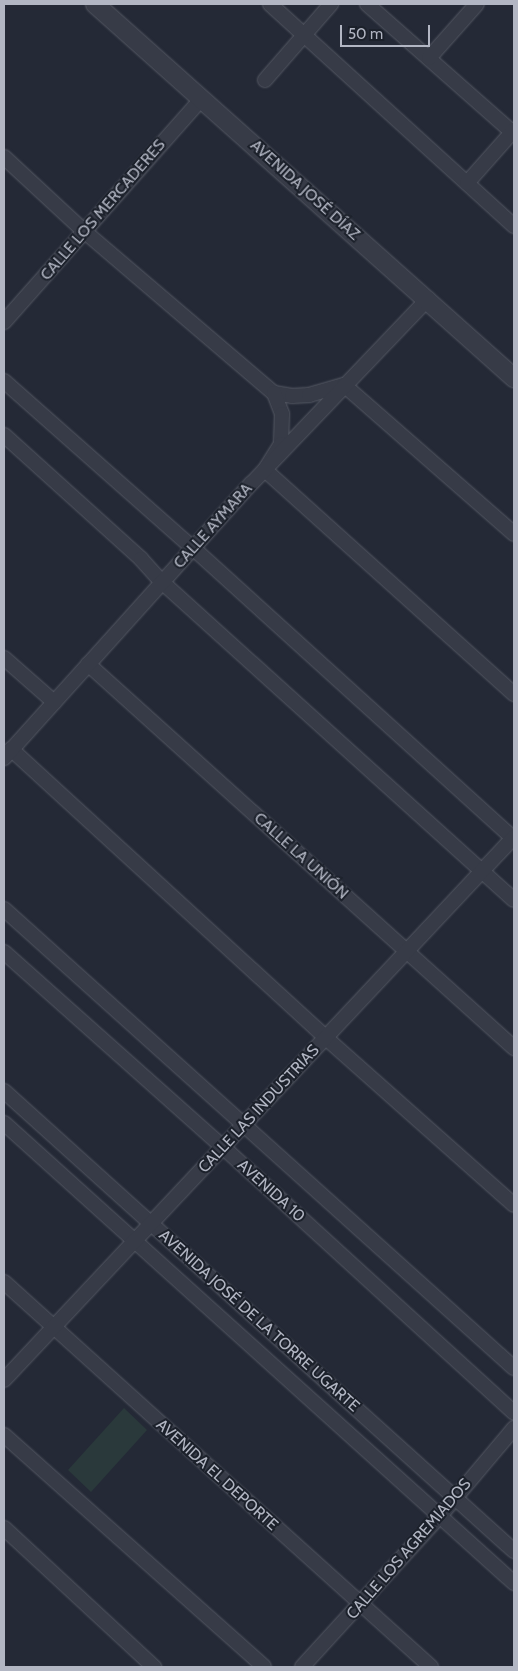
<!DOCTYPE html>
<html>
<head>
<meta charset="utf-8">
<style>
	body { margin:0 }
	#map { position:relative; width:518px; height:1671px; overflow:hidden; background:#242936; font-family:Cabin,sans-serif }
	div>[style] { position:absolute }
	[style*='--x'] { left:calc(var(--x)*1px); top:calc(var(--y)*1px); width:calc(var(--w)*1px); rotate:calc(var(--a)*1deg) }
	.green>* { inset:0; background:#2a393b }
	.roads { filter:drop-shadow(0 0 1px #555964) drop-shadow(0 0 1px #555964) }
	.minor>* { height:14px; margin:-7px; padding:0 7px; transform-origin:7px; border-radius:7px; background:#373b47 }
	.tertiary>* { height:18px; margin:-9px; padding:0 9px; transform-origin:9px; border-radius:9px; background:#373b47 }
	span { translate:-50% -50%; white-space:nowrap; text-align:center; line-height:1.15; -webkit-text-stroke:4px #1c212b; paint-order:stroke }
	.street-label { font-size:16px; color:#b2b6c3 }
	.frame { position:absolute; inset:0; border:5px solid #b2b6c3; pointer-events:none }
	.scale { position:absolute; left:340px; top:25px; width:90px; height:22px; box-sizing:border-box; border:2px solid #b2b6c3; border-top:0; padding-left:6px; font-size:15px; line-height:18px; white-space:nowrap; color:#b2b6c3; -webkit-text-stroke:4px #1c212b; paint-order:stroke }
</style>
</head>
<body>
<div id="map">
	<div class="green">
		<i style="clip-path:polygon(124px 1408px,147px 1430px,91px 1492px,68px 1470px)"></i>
	</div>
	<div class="roads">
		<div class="minor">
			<i style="--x:270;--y:4;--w:330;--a:42.3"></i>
			<i style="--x:367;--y:4;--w:193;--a:41.4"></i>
			<i style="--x:429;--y:58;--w:72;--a:-48.4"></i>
			<i style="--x:265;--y:80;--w:101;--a:-49"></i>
			<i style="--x:4;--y:157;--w:109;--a:42.8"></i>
			<i style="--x:84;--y:231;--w:250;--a:40.5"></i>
			<i style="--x:274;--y:393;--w:18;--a:9"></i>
			<i style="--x:292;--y:396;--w:17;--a:-3"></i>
			<i style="--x:309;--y:395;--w:36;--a:-16"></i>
			<i style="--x:344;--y:385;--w:226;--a:41.2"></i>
			<i style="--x:467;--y:183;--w:71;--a:-48.4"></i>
			<i style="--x:4;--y:322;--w:299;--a:-48.5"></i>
			<i style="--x:4;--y:381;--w:252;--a:41.5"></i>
			<i style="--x:193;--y:548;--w:433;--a:42.2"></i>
			<i style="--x:274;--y:393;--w:22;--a:69"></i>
			<i style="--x:282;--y:414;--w:30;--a:92"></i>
			<i style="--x:281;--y:444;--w:31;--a:122"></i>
			<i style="--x:265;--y:470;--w:335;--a:42"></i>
			<i style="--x:4;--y:435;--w:185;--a:42.1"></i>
			<i style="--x:141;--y:559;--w:31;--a:48"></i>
			<i style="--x:162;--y:582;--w:474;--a:42.1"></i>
			<i style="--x:4;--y:658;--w:67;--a:41.3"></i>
			<i style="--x:88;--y:664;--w:574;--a:42.03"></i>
			<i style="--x:11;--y:749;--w:427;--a:42.5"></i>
			<i style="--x:326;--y:1038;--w:251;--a:41.6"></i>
			<i style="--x:4;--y:758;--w:370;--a:-48"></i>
			<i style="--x:252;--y:483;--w:255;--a:-46.3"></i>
			<i style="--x:4;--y:909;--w:686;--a:41.99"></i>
			<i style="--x:4;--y:952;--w:293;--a:41.7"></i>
			<i style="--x:223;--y:1147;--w:394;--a:42.4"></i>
			<i style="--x:4;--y:1091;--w:687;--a:42.05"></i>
			<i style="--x:4;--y:1123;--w:687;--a:42.05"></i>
			<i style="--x:4;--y:1282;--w:575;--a:42.04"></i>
			<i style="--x:4;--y:1380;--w:745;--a:-46.8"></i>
			<i style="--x:4;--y:1435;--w:348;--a:41.7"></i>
			<i style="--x:4;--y:1528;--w:205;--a:42.8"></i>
			<i style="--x:302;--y:1667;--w:205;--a:-47.6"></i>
			<i style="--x:440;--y:1516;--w:115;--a:-49.9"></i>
		</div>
		<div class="tertiary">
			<i style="--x:95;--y:4;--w:562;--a:41.75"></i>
		</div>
	</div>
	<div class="street-label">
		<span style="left:305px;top:190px;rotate:42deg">AVENIDA JOSÉ DÍAZ</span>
		<span style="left:103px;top:210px;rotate:-49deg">CALLE LOS MERCADERES</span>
		<span style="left:213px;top:526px;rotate:-48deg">CALLE AYMARA</span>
		<span style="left:301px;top:856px;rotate:42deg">CALLE LA UNIÓN</span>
		<span style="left:259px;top:1109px;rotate:-47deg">CALLE LAS INDUSTRIAS</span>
		<span style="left:271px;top:1191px;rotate:42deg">AVENIDA 10</span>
		<span style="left:259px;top:1321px;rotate:42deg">AVENIDA JOSÉ DE LA TORRE UGARTE</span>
		<span style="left:217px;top:1475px;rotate:42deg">AVENIDA EL DEPORTE</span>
		<span style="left:409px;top:1549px;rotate:-49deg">CALLE LOS AGREMIADOS</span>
	</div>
	<div class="frame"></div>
	<div class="scale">50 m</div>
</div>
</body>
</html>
